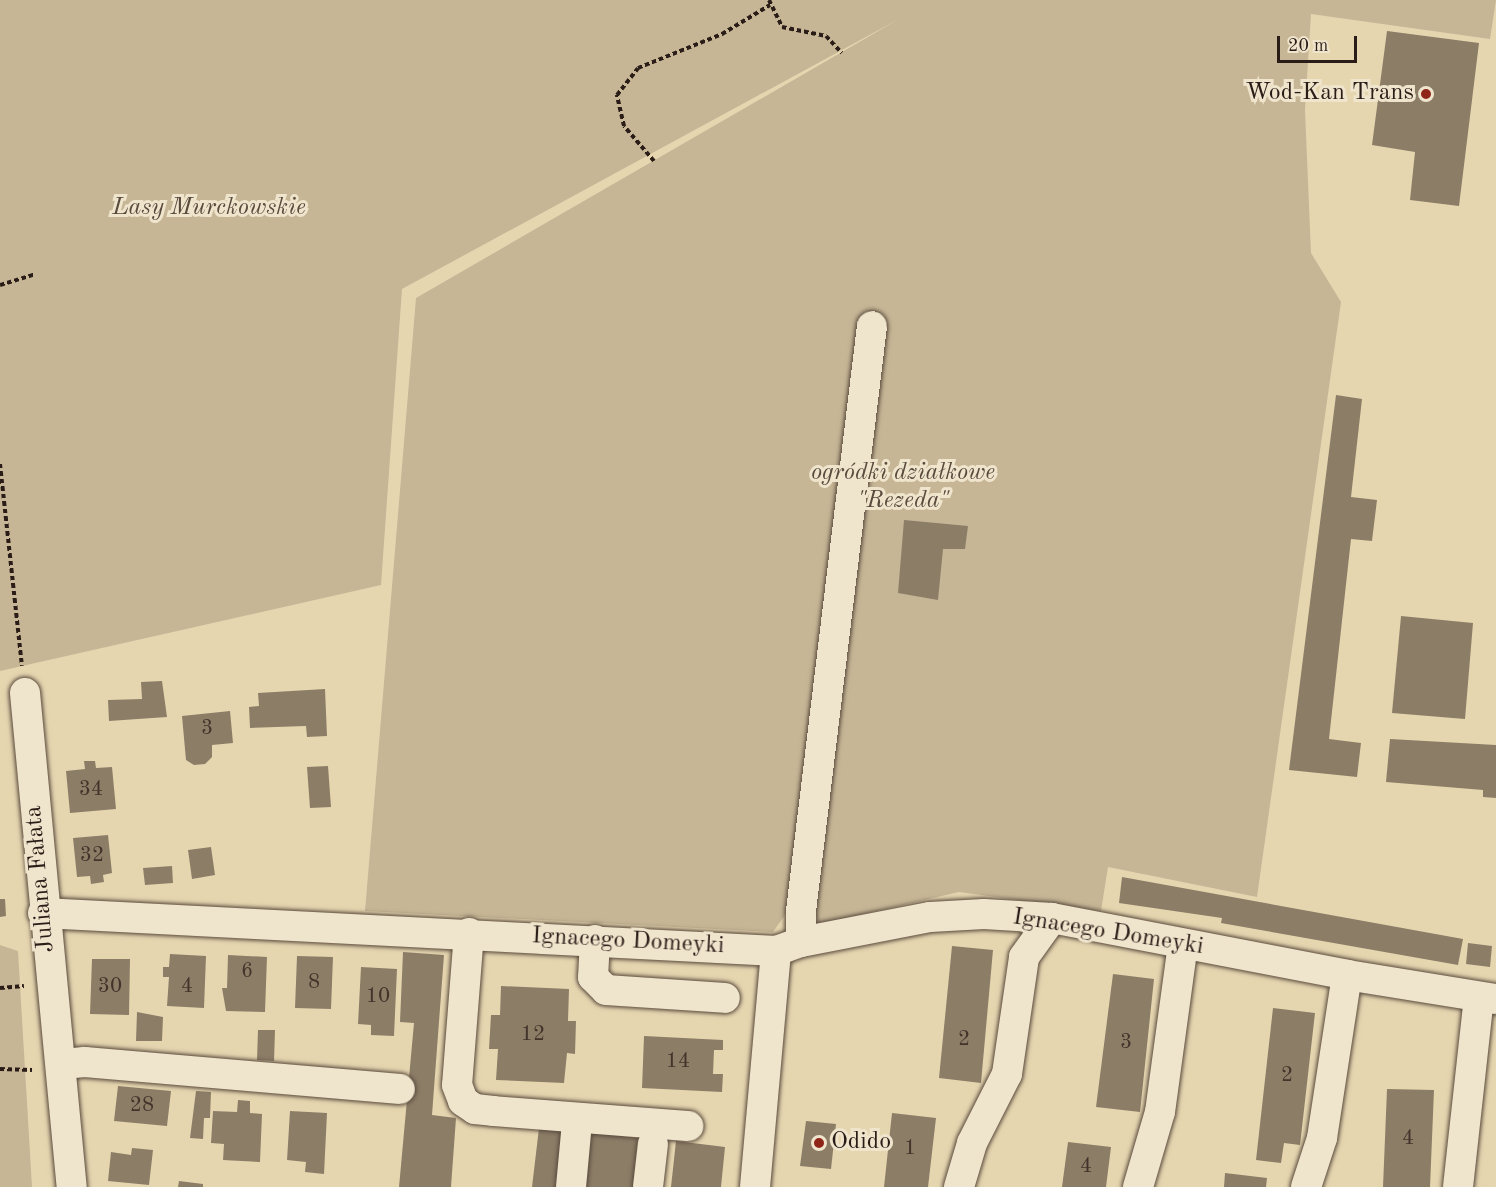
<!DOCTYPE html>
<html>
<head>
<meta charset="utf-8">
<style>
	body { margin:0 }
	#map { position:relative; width:1496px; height:1187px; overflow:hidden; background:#e6d6b0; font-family:"Old Standard TT",serif }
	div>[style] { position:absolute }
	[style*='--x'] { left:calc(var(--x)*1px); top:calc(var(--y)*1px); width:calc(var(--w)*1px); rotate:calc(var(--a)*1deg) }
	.green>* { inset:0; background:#c6b696 }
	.building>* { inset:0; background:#8c7d67 }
	.path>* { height:4px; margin-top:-2px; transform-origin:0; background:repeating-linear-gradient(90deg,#2a1c17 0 4.5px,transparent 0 7.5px) }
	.roads { filter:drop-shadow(0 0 2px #594a3d) drop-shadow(0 0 2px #594a3d) }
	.minor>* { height:30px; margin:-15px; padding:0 15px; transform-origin:15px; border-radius:15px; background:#efe4cc }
	.dots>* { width:16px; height:16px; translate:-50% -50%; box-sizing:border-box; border:3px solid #efe4cc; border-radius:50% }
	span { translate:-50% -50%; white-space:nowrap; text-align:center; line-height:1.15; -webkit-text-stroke:6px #efe4cc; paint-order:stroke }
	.number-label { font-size:21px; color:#42342b }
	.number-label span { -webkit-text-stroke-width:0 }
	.poi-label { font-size:24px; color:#2a1c17 }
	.right { translate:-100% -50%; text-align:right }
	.left { translate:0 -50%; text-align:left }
	.park-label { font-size:24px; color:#594a3d; font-style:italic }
	.street-label { font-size:24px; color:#2a1c17 }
	.scale { position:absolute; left:1277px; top:36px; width:80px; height:27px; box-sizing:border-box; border:3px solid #2a1c17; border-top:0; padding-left:8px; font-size:18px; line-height:21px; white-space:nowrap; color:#2a1c17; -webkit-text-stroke:4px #efe4cc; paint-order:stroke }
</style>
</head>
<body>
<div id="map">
	<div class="green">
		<i style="clip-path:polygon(0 0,1496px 0,1490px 39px,1311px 14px,1305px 110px,1311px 253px,1341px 302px,1257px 897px,1108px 867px,1101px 911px,959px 892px,820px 924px,812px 910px,787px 912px,773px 932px,365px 911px,416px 298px,899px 19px,402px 289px,381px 585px,0 671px)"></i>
		<i style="clip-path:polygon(0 945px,18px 951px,32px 1187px,0 1187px)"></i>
	</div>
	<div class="building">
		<i style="clip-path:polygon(1387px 31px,1479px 43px,1459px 206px,1410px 200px,1415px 152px,1372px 145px)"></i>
		<i style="clip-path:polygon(1336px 395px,1362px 399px,1351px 497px,1377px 500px,1372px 541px,1351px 539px,1329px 739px,1361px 743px,1357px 777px,1289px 770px)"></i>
		<i style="clip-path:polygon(904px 520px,968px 526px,965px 549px,943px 549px,938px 600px,898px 593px)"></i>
		<i style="clip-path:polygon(1401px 616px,1473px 623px,1465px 719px,1392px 713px)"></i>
		<i style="clip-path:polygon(162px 681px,167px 717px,109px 721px,108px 700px,142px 699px,141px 682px)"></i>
		<i style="clip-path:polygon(325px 689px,327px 736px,307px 737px,306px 726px,250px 728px,249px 707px,259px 706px,258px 693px)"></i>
		<i style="clip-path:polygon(230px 711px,233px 743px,212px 745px,212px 757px,205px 764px,194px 765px,186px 760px,182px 716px)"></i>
		<i style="clip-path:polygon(1390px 739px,1496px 745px,1496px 798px,1483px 797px,1483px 790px,1386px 782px)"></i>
		<i style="clip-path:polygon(84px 761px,95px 761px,96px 768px,112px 767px,116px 809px,70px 813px,66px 771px,85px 769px)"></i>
		<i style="clip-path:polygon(328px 766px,331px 807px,310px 808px,307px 767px)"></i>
		<i style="clip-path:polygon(108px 835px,112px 873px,103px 875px,104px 882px,91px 884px,90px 876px,77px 877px,73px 838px)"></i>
		<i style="clip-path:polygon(211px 847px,215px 875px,192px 879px,188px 850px)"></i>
		<i style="clip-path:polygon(172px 866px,173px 883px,145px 885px,143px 868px)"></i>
		<i style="clip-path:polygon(1122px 877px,1463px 939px,1458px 965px,1221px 923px,1222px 918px,1119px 903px)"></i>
		<i style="clip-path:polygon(0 899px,5px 899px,6px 916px,0 917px)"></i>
		<i style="clip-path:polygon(1468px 943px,1492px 946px,1490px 967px,1466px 964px)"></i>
		<i style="clip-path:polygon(952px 946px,993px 950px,981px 1083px,939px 1078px)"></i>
		<i style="clip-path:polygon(403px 952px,444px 955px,432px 1115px,456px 1118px,451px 1187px,399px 1187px,414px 1023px,400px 1022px)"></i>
		<i style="clip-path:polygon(170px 954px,206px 956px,204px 1008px,167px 1006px,169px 977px,163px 977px,163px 967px,169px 967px)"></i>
		<i style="clip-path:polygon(228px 955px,267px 957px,265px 1012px,226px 1011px,222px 988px,227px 988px)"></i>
		<i style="clip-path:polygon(297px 956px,333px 957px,331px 1009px,295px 1008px)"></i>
		<i style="clip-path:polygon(92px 959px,130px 959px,129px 1015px,90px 1014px)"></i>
		<i style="clip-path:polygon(361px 967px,397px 969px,394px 1036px,371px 1035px,371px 1025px,358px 1024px)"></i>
		<i style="clip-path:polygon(1113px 974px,1154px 979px,1140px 1112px,1096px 1107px)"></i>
		<i style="clip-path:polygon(501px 986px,569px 989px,568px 1021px,576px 1021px,575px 1054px,567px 1053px,564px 1083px,496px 1080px,498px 1049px,489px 1049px,491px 1015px,500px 1015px)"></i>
		<i style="clip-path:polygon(1273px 1008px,1315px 1013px,1300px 1145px,1284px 1143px,1281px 1163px,1256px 1160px)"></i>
		<i style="clip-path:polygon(137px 1012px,163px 1017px,162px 1041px,136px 1041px)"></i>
		<i style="clip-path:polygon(258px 1030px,275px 1030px,274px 1061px,257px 1060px)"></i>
		<i style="clip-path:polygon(644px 1036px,723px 1040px,723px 1050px,714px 1050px,713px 1074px,723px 1074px,722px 1092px,642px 1088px)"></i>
		<i style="clip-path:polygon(118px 1086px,171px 1091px,167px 1126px,114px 1121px)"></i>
		<i style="clip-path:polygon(1387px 1089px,1434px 1090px,1430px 1187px,1383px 1187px)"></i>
		<i style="clip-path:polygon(196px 1091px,211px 1092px,210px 1118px,204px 1118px,203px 1139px,190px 1138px)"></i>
		<i style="clip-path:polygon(238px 1100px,250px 1101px,250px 1113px,262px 1114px,260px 1162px,223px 1160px,224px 1144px,211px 1143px,213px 1111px,237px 1112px)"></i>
		<i style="clip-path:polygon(290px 1111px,327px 1113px,324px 1174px,305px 1172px,306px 1162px,287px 1160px)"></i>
		<i style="clip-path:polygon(892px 1113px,936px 1118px,928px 1187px,884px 1187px)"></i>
		<i style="clip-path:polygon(806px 1121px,836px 1124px,831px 1169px,800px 1166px)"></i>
		<i style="clip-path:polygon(539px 1128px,564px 1130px,557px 1187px,532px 1187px)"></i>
		<i style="clip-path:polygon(590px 1132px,638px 1138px,633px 1187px,584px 1187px)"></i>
		<i style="clip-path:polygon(676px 1141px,725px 1147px,721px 1187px,671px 1187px)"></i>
		<i style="clip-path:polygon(1068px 1142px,1111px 1147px,1106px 1187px,1062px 1187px)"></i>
		<i style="clip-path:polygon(132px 1148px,153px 1150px,149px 1185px,108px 1181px,111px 1152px,131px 1155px)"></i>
		<i style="clip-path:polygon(1225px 1173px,1267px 1178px,1266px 1187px,1224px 1187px)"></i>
		<i style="clip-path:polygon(179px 1181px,203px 1184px,203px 1187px,178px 1187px)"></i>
	</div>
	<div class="path">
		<i style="--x:769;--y:0;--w:30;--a:64"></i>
		<i style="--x:782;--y:27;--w:45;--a:11.6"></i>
		<i style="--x:826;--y:36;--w:23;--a:47"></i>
		<i style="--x:654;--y:161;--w:46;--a:-130.6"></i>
		<i style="--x:624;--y:126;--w:32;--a:-103"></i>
		<i style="--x:617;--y:95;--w:34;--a:-52"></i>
		<i style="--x:638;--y:68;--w:91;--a:-22"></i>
		<i style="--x:722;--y:34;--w:56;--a:-31.1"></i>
		<i style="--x:0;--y:285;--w:37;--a:-17"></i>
		<i style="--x:0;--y:464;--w:203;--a:83.8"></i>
		<i style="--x:0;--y:988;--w:24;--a:-5"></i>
		<i style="--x:0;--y:1069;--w:32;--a:2"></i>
	</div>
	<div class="roads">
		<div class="minor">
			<i style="--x:25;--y:693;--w:496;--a:84.6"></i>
			<i style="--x:43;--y:913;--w:734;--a:2.97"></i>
			<i style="--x:776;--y:951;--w:27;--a:-20"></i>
			<i style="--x:801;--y:942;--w:131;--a:-11"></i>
			<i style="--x:930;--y:917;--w:54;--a:-3.2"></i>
			<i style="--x:984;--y:914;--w:68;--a:3.4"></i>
			<i style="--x:1052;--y:918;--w:300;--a:10.9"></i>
			<i style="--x:1347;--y:975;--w:151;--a:9.2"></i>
			<i style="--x:469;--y:933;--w:152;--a:94.5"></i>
			<i style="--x:457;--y:1085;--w:17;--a:69"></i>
			<i style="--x:463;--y:1101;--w:14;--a:34"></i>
			<i style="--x:475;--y:1109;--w:18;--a:6"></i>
			<i style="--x:493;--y:1111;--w:196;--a:4.4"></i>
			<i style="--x:595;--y:940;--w:37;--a:93"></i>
			<i style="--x:593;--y:977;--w:18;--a:45"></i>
			<i style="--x:606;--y:990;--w:119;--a:3.8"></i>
			<i style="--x:801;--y:942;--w:31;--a:-90"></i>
			<i style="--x:801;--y:911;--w:589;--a:-83.08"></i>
			<i style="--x:62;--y:1064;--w:23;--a:-5"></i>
			<i style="--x:85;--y:1062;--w:316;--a:4.9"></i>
			<i style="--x:571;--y:1187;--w:54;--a:-84.7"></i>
			<i style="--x:648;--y:1187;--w:43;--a:-83.4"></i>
			<i style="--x:755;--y:1187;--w:237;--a:-84.9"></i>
			<i style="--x:959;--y:1187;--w:46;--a:-73.5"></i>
			<i style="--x:972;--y:1143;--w:77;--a:-63.1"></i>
			<i style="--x:1007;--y:1074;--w:118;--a:-81.7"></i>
			<i style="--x:1024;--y:957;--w:48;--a:-54.3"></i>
			<i style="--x:1138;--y:1187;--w:78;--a:-73.7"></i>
			<i style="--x:1160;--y:1112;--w:169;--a:-82.2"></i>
			<i style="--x:1306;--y:1187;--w:52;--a:-71.9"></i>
			<i style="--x:1322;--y:1138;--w:165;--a:-81.3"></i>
			<i style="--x:1458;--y:1187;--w:191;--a:-83.7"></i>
		</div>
	</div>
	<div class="dots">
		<i style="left:1426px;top:94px;background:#8f2418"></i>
		<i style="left:819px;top:1143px;background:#8f2418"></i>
	</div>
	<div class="number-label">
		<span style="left:207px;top:729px">3</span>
		<span style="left:91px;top:790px">34</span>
		<span style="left:92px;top:856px">32</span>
		<span style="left:247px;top:972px">6</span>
		<span style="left:314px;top:983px">8</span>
		<span style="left:110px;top:987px">30</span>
		<span style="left:187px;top:987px">4</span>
		<span style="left:378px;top:997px">10</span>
		<span style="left:533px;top:1035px">12</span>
		<span style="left:964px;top:1040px">2</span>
		<span style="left:1126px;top:1043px">3</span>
		<span style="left:678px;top:1062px">14</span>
		<span style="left:1287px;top:1076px">2</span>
		<span style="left:142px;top:1106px">28</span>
		<span style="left:1408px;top:1139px">4</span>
		<span style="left:910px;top:1149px">1</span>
		<span style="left:1086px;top:1167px">4</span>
	</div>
	<div class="poi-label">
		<span class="right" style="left:1414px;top:94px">Wod-Kan Trans</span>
		<span class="left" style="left:831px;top:1143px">Odido</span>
	</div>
	<div class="park-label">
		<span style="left:209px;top:209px">Lasy Murckowskie</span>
		<span style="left:903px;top:488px">ogródki działkowe<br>"Rezeda"</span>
	</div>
	<div class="street-label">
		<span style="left:41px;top:879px;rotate:-95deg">Juliana Fałata</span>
		<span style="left:1108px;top:933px;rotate:9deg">Ignacego Domeyki</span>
		<span style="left:628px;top:942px;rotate:3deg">Ignacego Domeyki</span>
	</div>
	<div class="scale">20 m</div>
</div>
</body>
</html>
